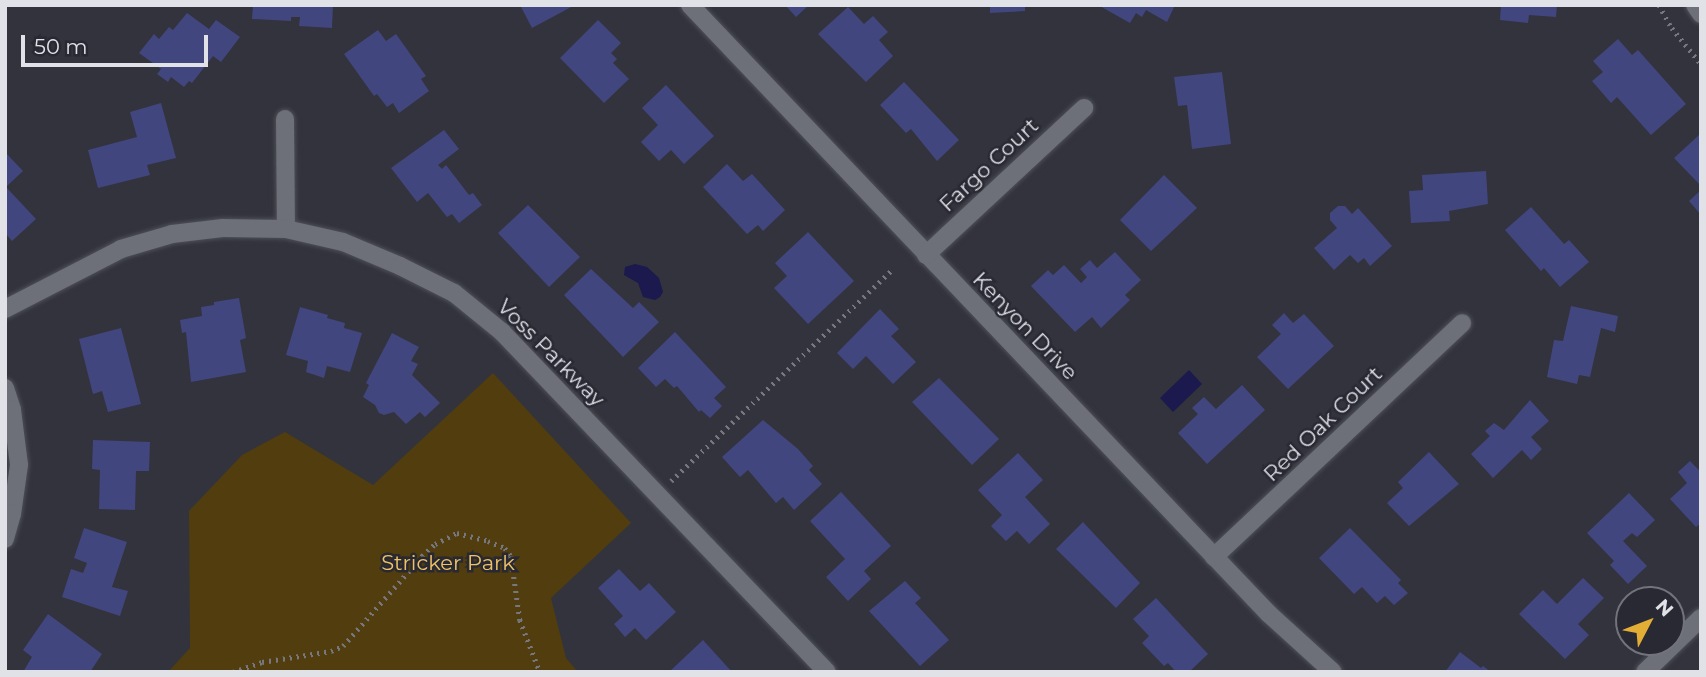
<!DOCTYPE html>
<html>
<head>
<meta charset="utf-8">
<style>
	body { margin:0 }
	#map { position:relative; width:1706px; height:677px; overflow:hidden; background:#32333d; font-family:Montserrat,sans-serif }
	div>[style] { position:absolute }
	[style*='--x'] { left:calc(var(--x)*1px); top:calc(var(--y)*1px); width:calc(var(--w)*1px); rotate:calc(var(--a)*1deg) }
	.green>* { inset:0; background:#523d0e }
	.water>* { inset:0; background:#1b194d }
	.building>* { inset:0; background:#42467e }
	.path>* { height:4.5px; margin-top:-2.25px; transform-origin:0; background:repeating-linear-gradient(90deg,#76777f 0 2px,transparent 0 7px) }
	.roads { filter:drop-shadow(0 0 2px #4e4f56) drop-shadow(0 0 2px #4e4f56) }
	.minor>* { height:18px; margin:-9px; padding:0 9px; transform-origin:9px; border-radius:9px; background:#6d6f79 }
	span { translate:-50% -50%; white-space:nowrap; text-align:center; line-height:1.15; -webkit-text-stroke:5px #282932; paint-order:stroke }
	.street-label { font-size:21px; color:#e1e2e8 }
	.park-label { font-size:21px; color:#efc265 }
	.frame { position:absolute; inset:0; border:7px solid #e1e2e8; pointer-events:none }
	.north { position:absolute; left:1615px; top:586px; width:70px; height:70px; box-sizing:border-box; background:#282932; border:2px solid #72737b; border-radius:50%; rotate:48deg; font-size:19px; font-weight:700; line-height:28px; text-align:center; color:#e1e2e8 }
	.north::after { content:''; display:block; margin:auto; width:24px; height:32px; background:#e3ae35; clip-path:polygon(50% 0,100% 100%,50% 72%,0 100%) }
	.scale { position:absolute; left:21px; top:35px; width:187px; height:32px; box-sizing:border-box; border:4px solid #e1e2e8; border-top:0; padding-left:9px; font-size:21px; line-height:24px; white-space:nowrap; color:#e1e2e8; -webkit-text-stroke:5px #282932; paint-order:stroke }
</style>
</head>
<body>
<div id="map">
	<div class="green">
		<i style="clip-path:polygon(493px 373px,631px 523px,551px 598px,566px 658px,578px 672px,168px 672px,190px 648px,189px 511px,242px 455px,285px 432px,373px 485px)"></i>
	</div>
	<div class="water">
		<i style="clip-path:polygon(635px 264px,647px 267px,659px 278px,663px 292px,660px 297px,655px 300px,643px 297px,638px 283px,624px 275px,625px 267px)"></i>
		<i style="clip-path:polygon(1189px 370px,1202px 384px,1173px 412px,1160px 398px)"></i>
	</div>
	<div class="building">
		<i style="clip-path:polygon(253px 5px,333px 5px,332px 28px,299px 26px,300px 17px,291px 17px,291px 21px,252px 19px)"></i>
		<i style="clip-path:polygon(520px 5px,575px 5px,532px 28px)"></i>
		<i style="clip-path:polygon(785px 5px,809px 5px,796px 17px)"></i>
		<i style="clip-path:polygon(990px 5px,1025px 5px,1025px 11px,990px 13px)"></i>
		<i style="clip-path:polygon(1098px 5px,1175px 5px,1167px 22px,1146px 10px,1142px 17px,1136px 13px,1130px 23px)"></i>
		<i style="clip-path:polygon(1501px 5px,1557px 5px,1556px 17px,1529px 15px,1528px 23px,1500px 20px)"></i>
		<i style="clip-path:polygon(848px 7px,864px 24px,873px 16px,888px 32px,879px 40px,893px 56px,866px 82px,818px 34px)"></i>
		<i style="clip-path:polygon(187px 13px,209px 29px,216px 20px,240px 37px,221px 62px,213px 56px,192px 83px,189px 81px,184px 87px,171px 77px,168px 82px,157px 74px,161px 69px,139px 53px,154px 34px,159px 39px,169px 27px,173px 30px)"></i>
		<i style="clip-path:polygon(598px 20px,621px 43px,611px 53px,617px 59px,613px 63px,629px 79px,604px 103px,560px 58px)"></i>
		<i style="clip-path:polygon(378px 30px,386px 41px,396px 34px,426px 76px,421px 79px,429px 91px,399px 113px,393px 103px,387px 107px,377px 94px,374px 96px,344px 54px)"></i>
		<i style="clip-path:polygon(1618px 39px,1632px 55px,1638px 50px,1686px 104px,1651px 135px,1617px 97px,1611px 103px,1592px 81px,1603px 72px,1593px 61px)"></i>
		<i style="clip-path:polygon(1222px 72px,1231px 144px,1192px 149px,1187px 105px,1178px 106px,1174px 77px)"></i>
		<i style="clip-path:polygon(904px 82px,959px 140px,937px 161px,911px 129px,906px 133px,880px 105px)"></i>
		<i style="clip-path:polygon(666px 85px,714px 136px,684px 164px,671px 150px,659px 161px,641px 142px,658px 125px,642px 108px)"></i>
		<i style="clip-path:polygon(161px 103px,176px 158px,147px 165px,150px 175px,98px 188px,88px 150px,137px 137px,130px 112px)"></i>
		<i style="clip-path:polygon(444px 130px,459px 149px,438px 165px,442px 169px,446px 165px,469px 195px,473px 193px,482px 205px,459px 223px,452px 214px,447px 217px,428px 193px,417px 202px,391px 168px)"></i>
		<i style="clip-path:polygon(1699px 135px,1701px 136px,1701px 186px,1674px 158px)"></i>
		<i style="clip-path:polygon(5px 152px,23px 171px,6px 187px,36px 219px,12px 241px,5px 233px)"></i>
		<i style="clip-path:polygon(727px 164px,743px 181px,752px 174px,785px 210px,763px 231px,758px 225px,747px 234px,703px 187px)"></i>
		<i style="clip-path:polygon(1486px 171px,1488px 204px,1449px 211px,1450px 221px,1411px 223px,1409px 191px,1423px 190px,1422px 175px)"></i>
		<i style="clip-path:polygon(1164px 175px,1197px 208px,1151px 251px,1120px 220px)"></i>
		<i style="clip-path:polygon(1701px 190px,1701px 215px,1689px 201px)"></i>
		<i style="clip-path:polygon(528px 205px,580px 257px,549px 287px,498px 233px)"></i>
		<i style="clip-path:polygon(1338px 206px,1345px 206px,1352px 214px,1358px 208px,1392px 246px,1370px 266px,1364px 258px,1358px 263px,1350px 255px,1334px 270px,1314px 248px,1337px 228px,1330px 220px,1330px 213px)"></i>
		<i style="clip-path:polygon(1531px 207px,1564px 244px,1569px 240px,1589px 262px,1560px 287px,1544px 268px,1541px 271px,1505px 230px)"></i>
		<i style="clip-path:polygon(808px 232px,854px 281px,808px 324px,774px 288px,787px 276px,775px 263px)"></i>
		<i style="clip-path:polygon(1115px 252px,1141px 280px,1125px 295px,1130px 300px,1101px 328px,1092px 317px,1075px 332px,1031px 286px,1048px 270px,1053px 275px,1064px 265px,1081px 283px,1087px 277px,1080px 269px,1090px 260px,1097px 268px)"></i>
		<i style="clip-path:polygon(591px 269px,633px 308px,639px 302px,659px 322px,623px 357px,564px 295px)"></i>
		<i style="clip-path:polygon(239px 298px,246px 338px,240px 340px,246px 372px,191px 382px,186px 332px,182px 333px,180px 320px,202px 316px,201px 307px,214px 305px,214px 302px)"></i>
		<i style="clip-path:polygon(1571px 306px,1618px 316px,1615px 332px,1601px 328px,1590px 377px,1579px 375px,1577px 384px,1547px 377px,1554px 340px,1563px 341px)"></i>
		<i style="clip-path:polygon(300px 307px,328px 315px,327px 318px,345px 323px,344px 328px,362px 333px,350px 372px,327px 366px,324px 378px,306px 372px,308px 361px,286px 355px)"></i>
		<i style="clip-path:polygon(880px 309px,899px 329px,891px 336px,916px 362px,893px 384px,866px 356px,853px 369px,837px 353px)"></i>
		<i style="clip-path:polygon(1284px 313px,1293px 323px,1304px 314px,1334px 346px,1288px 389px,1257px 357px,1281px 334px,1272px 325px)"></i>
		<i style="clip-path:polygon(121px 328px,141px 404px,108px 412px,102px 391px,93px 394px,79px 339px)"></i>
		<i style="clip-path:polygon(675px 332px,726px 387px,714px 398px,722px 406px,710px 418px,701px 410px,699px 412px,677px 386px,674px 388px,665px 379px,656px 387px,638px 368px)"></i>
		<i style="clip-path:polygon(392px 333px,419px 347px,411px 361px,418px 364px,412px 375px,440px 403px,425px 417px,420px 412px,406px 424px,394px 412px,384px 415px,379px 413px,375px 405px,363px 397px,369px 385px,366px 383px)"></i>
		<i style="clip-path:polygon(939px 378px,999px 439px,972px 465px,912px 402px)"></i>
		<i style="clip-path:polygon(1242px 385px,1265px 410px,1207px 464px,1178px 433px,1198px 414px,1192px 408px,1204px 397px,1216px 409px)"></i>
		<i style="clip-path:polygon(1530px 400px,1549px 421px,1531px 437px,1542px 449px,1531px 460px,1522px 450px,1493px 478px,1471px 454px,1490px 436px,1485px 431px,1494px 423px,1504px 430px)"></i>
		<i style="clip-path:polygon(763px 420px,798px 449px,813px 466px,809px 470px,822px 484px,794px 510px,783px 497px,776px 503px,748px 470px,740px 477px,722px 457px)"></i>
		<i style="clip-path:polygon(93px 440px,150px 442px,149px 471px,136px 471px,135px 510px,99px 509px,100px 470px,92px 469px)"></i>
		<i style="clip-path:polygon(1429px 452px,1459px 484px,1409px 526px,1387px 503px,1403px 488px,1398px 482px)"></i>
		<i style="clip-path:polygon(1018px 453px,1043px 480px,1025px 497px,1050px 524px,1029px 544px,1017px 531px,1006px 541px,991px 526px,1002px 515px,978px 490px)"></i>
		<i style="clip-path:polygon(1690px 461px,1699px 470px,1701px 468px,1701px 523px,1696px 527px,1670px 499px,1687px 483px,1678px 472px)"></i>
		<i style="clip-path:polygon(841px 492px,891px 546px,864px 571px,871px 579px,848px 601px,826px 577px,845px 559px,810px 521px)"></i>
		<i style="clip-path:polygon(1629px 493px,1655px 520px,1637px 537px,1632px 533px,1623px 541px,1647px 566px,1628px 584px,1610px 565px,1614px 561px,1587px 533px)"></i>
		<i style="clip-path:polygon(1083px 522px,1140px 583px,1116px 608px,1056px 549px)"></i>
		<i style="clip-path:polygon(84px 528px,127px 542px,112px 587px,128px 591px,120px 616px,62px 597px,71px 569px,83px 573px,87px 563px,74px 558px)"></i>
		<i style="clip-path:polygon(1350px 528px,1401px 580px,1398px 583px,1408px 593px,1394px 605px,1385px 596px,1377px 603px,1362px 587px,1354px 594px,1319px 558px)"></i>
		<i style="clip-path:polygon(619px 569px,640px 591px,649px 583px,676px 612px,646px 640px,635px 628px,625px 637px,614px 624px,623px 616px,598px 588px)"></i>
		<i style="clip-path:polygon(1583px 578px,1604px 598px,1578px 624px,1589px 635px,1565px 659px,1519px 614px,1543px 590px,1557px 604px)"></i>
		<i style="clip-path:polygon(905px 581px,921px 598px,915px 603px,949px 640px,920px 666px,869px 611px)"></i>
		<i style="clip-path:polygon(1156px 598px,1208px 654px,1189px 672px,1176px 672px,1168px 663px,1164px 666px,1142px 643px,1149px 636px,1133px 619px)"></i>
		<i style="clip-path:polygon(48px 614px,102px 654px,90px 672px,23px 672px,32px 657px,23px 650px)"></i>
		<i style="clip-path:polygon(703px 640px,732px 672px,669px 672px)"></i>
		<i style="clip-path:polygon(1460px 652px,1481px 668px,1483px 666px,1491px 672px,1445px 672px)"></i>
	</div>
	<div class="path">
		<i style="--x:1659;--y:5;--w:26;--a:61"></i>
		<i style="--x:1672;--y:28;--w:46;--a:51.1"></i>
		<i style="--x:671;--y:481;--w:306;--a:-43.7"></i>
		<i style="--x:233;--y:672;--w:31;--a:-19"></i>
		<i style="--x:262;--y:662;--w:70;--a:-9.1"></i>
		<i style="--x:331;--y:651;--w:13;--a:-23"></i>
		<i style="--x:343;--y:646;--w:120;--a:-48.7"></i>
		<i style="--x:422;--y:556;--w:18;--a:-43"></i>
		<i style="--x:435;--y:544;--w:25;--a:-27"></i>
		<i style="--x:457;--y:533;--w:32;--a:14"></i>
		<i style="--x:488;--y:541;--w:18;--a:22"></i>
		<i style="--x:505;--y:548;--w:10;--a:53"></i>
		<i style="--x:511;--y:556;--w:65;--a:82"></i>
		<i style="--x:520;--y:620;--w:56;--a:69"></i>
	</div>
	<div class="roads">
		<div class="minor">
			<i style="--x:690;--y:5;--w:840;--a:46.45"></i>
			<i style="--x:1269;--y:614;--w:86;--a:42.2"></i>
			<i style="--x:1695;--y:5;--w:11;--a:56"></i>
			<i style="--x:285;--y:119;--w:110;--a:89.5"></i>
			<i style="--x:926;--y:255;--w:216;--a:-42.9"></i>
			<i style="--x:5;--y:309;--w:131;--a:-27.3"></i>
			<i style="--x:121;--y:249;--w:53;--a:-16.4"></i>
			<i style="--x:172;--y:234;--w:51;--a:-6.7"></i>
			<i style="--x:223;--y:228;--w:63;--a:0.9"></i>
			<i style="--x:286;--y:229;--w:58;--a:12.8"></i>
			<i style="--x:343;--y:242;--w:62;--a:22.8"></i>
			<i style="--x:400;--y:266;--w:60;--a:26.6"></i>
			<i style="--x:454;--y:293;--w:62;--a:39.1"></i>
			<i style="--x:502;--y:332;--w:470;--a:46.3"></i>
			<i style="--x:5;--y:388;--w:23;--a:72"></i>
			<i style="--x:12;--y:410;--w:55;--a:82.7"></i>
			<i style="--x:19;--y:465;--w:49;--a:98.1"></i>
			<i style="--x:12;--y:514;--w:26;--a:106"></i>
			<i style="--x:1214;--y:557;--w:341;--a:-43.3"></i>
			<i style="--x:1645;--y:672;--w:78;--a:-44"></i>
		</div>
	</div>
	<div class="street-label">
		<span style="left:989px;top:165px;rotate:-43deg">Fargo Court</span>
		<span style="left:1025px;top:326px;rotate:46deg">Kenyon Drive</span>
		<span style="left:551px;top:353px;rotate:45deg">Voss Parkway</span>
		<span style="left:1323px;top:424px;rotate:-44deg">Red Oak Court</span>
	</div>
	<div class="park-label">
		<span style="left:448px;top:563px">Stricker Park</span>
	</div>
	<div class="frame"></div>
	<div class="north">N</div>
	<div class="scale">50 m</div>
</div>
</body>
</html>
